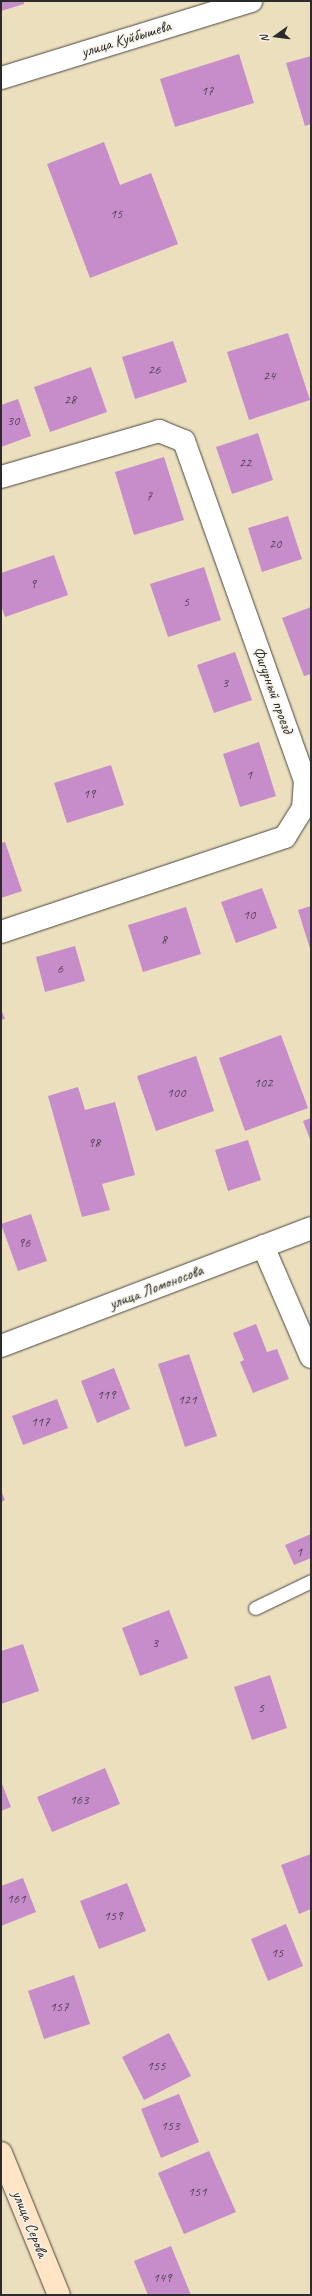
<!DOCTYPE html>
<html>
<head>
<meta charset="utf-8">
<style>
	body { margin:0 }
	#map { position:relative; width:312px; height:2296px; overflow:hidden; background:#ecdfbd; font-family:Caveat,sans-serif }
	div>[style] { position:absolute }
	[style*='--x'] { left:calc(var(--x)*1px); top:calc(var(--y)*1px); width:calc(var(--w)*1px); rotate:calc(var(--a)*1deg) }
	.building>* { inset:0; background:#c68dca }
	.roads { filter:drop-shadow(0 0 1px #484641) drop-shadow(0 0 1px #484641) }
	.service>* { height:13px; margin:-6.5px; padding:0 6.5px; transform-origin:6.5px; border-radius:6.5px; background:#fff }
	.minor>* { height:22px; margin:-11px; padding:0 11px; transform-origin:11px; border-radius:11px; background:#fff }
	.tertiary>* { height:22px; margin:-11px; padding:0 11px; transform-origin:11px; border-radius:11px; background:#fff }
	.secondary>* { height:22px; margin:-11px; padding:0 11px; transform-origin:11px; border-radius:11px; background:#ffe4c6 }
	span { translate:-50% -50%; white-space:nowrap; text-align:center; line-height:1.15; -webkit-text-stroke:3px #f7f3e8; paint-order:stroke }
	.number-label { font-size:14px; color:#524453 }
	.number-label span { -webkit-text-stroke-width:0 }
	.street-label { font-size:16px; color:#2b2b2b }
	.frame { position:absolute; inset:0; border:2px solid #2b2b2b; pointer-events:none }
	.north { position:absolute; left:256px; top:16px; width:40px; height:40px; -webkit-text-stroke:3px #f7f3e8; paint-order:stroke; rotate:256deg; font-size:11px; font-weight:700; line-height:16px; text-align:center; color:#2b2b2b }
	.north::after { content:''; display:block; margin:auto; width:14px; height:18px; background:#2b2b2b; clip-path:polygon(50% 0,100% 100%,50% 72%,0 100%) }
</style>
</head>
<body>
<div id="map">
	<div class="building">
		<i style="clip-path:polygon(1px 1px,24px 1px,24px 4px,1px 11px)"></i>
		<i style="clip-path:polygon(239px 54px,254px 103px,175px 127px,160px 79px)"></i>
		<i style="clip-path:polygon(311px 56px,311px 124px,305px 126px,286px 63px)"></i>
		<i style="clip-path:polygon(104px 142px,120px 185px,151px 173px,178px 244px,90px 278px,47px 164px)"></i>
		<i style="clip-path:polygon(288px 333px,310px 400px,249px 420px,227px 352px)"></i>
		<i style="clip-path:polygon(173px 341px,187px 382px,135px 399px,122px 357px)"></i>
		<i style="clip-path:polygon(91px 367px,107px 412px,50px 432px,34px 387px)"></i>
		<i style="clip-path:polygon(18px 399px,31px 436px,1px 447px,1px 405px)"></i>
		<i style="clip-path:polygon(258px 433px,273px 480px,232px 494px,216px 447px)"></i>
		<i style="clip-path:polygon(164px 457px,184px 520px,134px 535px,115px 472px)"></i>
		<i style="clip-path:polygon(288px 516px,302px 559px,262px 572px,248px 528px)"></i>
		<i style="clip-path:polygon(54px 555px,68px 595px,5px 617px,1px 605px,1px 573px)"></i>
		<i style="clip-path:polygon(204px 567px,221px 620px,168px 637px,150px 584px)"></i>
		<i style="clip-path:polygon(311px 607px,311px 674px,304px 676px,282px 618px)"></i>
		<i style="clip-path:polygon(235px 652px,252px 700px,214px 713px,197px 665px)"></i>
		<i style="clip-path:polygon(259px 742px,276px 796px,240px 807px,223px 754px)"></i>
		<i style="clip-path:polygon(111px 765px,124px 805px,67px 823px,54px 783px)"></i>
		<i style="clip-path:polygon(5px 842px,22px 891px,1px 898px,1px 843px)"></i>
		<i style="clip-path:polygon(262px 888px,277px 928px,236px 943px,221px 902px)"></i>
		<i style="clip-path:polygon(311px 906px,311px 952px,298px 910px)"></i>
		<i style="clip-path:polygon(186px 907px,201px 954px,143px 972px,128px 925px)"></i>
		<i style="clip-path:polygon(75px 946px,85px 981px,45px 992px,36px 957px)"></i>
		<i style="clip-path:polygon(1px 1009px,5px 1019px,1px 1020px)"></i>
		<i style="clip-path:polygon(281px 1035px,308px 1108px,245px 1131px,219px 1058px)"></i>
		<i style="clip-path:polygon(196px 1056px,214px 1111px,156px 1131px,137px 1076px)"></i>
		<i style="clip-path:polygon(78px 1087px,85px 1110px,115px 1102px,135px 1175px,102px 1184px,110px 1210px,82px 1217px,48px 1096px)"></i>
		<i style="clip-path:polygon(311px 1118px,311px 1142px,303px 1121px)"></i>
		<i style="clip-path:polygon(248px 1140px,261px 1180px,228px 1191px,215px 1150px)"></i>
		<i style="clip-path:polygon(31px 1214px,47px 1261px,18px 1271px,1px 1224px)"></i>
		<i style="clip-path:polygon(256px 1324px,267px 1352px,277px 1349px,289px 1379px,253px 1393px,240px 1362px,244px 1360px,233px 1333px)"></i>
		<i style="clip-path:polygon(189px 1354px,217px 1436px,185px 1447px,158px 1364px)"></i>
		<i style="clip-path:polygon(114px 1368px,130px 1409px,97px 1423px,81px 1381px)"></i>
		<i style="clip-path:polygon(57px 1399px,68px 1428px,23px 1445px,12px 1416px)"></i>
		<i style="clip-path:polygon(1px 1491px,5px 1500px,1px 1502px)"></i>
		<i style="clip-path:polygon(311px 1534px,311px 1558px,294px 1565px,285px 1545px)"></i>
		<i style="clip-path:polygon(169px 1610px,188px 1658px,140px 1676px,122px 1628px)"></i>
		<i style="clip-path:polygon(23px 1644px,39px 1691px,1px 1704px,1px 1651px)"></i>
		<i style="clip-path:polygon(270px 1675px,287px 1728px,252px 1740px,234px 1687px)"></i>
		<i style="clip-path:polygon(105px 1768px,120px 1804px,52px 1832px,37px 1797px)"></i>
		<i style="clip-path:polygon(1px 1781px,11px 1807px,1px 1811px)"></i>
		<i style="clip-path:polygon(311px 1854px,311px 1909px,299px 1914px,281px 1865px)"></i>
		<i style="clip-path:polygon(23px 1878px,36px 1912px,1px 1926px,1px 1886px)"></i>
		<i style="clip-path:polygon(127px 1883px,146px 1931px,99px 1949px,80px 1901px)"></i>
		<i style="clip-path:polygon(286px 1924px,303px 1966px,268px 1981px,251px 1939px)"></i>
		<i style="clip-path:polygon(74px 1975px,90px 2024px,44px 2039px,28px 1991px)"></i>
		<i style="clip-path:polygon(169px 2033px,191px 2076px,144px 2100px,122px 2057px)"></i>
		<i style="clip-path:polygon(179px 2094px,199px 2142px,161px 2158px,141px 2109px)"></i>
		<i style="clip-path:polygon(209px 2151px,236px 2212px,184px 2234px,158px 2173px)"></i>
		<i style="clip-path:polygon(171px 2246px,191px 2295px,148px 2295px,134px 2261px)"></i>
	</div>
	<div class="roads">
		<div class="service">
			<i style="--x:255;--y:1608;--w:62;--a:-25.7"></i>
		</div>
		<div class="minor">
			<i style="--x:1;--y:477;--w:165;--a:-16.2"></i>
			<i style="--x:159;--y:431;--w:27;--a:22"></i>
			<i style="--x:184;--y:441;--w:360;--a:70.4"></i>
			<i style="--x:305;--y:780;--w:28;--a:94"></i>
			<i style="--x:303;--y:808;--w:34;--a:122"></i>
			<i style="--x:285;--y:837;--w:299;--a:161.5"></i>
			<i style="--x:263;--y:1246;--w:121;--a:66.6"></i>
		</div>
		<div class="tertiary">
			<i style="--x:1;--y:78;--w:262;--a:-17.1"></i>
			<i style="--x:1;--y:1346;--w:332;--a:-20.8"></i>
		</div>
		<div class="secondary">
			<i style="--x:1;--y:2153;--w:153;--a:67.8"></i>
		</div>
	</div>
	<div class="number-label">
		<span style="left:207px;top:91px">17</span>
		<span style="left:116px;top:214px">15</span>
		<span style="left:154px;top:370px">26</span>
		<span style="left:269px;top:376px">24</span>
		<span style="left:70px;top:400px">28</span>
		<span style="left:13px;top:421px">30</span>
		<span style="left:245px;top:463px">22</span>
		<span style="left:149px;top:496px">7</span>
		<span style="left:275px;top:544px">20</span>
		<span style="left:33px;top:584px">9</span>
		<span style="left:186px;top:602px">5</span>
		<span style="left:225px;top:683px">3</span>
		<span style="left:249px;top:775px">1</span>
		<span style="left:89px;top:794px">19</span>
		<span style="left:249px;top:915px">10</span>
		<span style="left:164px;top:940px">8</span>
		<span style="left:60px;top:969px">6</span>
		<span style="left:263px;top:1083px">102</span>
		<span style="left:176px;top:1093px">100</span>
		<span style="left:94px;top:1143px">98</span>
		<span style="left:24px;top:1243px">96</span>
		<span style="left:106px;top:1395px">119</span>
		<span style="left:187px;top:1400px">121</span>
		<span style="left:40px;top:1422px">117</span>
		<span style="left:299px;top:1552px">1</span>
		<span style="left:155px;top:1643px">3</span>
		<span style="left:261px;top:1708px">5</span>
		<span style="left:79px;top:1800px">163</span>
		<span style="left:16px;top:1899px">161</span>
		<span style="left:113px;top:1916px">159</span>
		<span style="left:277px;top:1953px">15</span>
		<span style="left:59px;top:2007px">157</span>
		<span style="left:156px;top:2066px">155</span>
		<span style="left:170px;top:2126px">153</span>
		<span style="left:197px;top:2192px">151</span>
		<span style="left:162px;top:2278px">149</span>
	</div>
	<div class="street-label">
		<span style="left:126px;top:39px;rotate:-17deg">улица Куйбышева</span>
		<span style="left:273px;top:690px;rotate:70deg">Фигурный проезд</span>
		<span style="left:156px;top:1287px;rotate:-21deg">улица Ломоносова</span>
		<span style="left:30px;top:2224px;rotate:68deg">улица Серова</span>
	</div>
	<div class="frame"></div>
	<div class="north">N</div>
</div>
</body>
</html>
